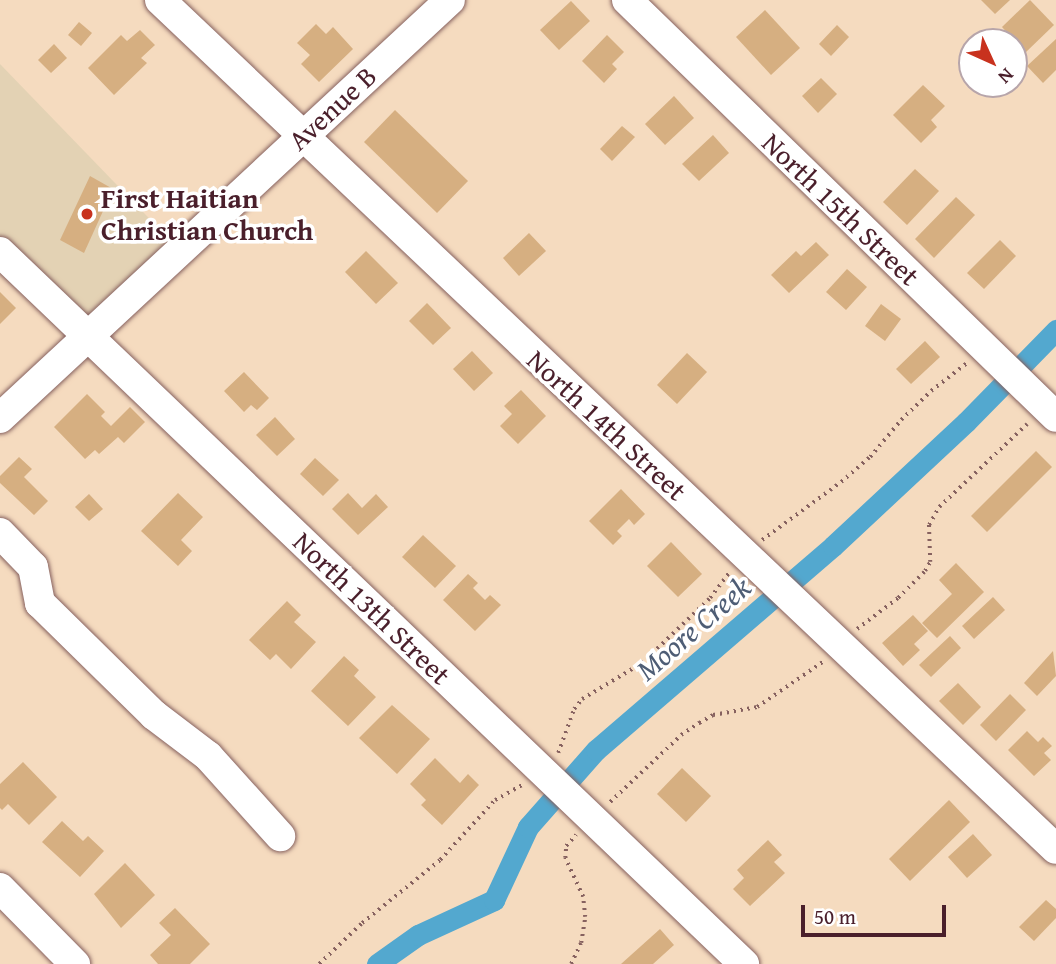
<!DOCTYPE html>
<html>
<head>
<meta charset="utf-8">
<style>
	body { margin:0 }
	#map { position:relative; width:1056px; height:964px; overflow:hidden; background:#f5dbbf; font-family:"Gentium Book Plus",serif }
	div>[style] { position:absolute }
	[style*='--x'] { left:calc(var(--x)*1px); top:calc(var(--y)*1px); width:calc(var(--w)*1px); rotate:calc(var(--a)*1deg) }
	.built>* { inset:0; background:#e3d2b4 }
	.canal>* { height:21px; margin:-10.5px; padding:0 10.5px; transform-origin:10.5px; border-radius:10.5px; background:#53a8cf }
	.building>* { inset:0; background:#d6af81 }
	.path>* { height:3.5px; margin-top:-1.75px; transform-origin:0; background:repeating-linear-gradient(90deg,#86615f 0 2px,transparent 0 7px) }
	.roads { filter:drop-shadow(0 0 2px #86615f) drop-shadow(0 0 2px #86615f) }
	.minor>* { height:30px; margin:-15px; padding:0 15px; transform-origin:15px; border-radius:15px; background:#fff }
	.dots>* { width:19px; height:19px; translate:-50% -50%; box-sizing:border-box; border:4px solid #fff; border-radius:50% }
	span { translate:-50% -50%; white-space:nowrap; text-align:center; line-height:1.15; -webkit-text-stroke:7px #fff; paint-order:stroke }
	.street-label { font-size:28px; color:#4a1f2b }
	.poi-label { font-size:28px; color:#4a1f2b; font-weight:700 }
	.left { translate:0 -50%; text-align:left }
	.water-label { font-size:30px; color:#4e5d75; font-style:italic }
	.north { position:absolute; left:958px; top:28px; width:70px; height:70px; box-sizing:border-box; background:#fff; border:2px solid #b7a5aa; border-radius:50%; rotate:135deg; font-size:19px; font-weight:700; line-height:28px; text-align:center; color:#4a1f2b }
	.north::after { content:''; display:block; margin:auto; width:24px; height:32px; background:#c8321e; clip-path:polygon(50% 0,100% 100%,50% 72%,0 100%) }
	.scale { position:absolute; left:801px; top:905px; width:145px; height:32px; box-sizing:border-box; border:4px solid #4a1f2b; border-top:0; padding-left:9px; font-size:21px; line-height:24px; white-space:nowrap; color:#4a1f2b; -webkit-text-stroke:5px #fff; paint-order:stroke }
</style>
</head>
<body>
<div id="map">
	<div class="built">
		<i style="clip-path:polygon(0 64px,173px 243px,89px 323px,0 238px)"></i>
	</div>
	<div class="canal">
		<i style="--x:377;--y:964;--w:50;--a:-35.3"></i>
		<i style="--x:418;--y:935;--w:84;--a:-24.7"></i>
		<i style="--x:494;--y:900;--w:81;--a:-65"></i>
		<i style="--x:528;--y:827;--w:103;--a:-48.6"></i>
		<i style="--x:596;--y:750;--w:313;--a:-40.7"></i>
		<i style="--x:833;--y:546;--w:182;--a:-43"></i>
		<i style="--x:966;--y:422;--w:129;--a:-45.6"></i>
	</div>
	<div class="building">
		<i style="clip-path:polygon(981px 0,1010px 0,995px 14px)"></i>
		<i style="clip-path:polygon(1030px 0,1054px 25px,1025px 53px,1002px 27px)"></i>
		<i style="clip-path:polygon(571px 1px,590px 21px,559px 50px,540px 30px)"></i>
		<i style="clip-path:polygon(765px 10px,800px 48px,771px 75px,736px 37px)"></i>
		<i style="clip-path:polygon(79px 22px,92px 33px,81px 46px,68px 35px)"></i>
		<i style="clip-path:polygon(316px 24px,326px 34px,333px 27px,353px 49px,319px 82px,301px 64px,310px 55px,297px 43px)"></i>
		<i style="clip-path:polygon(837px 25px,849px 37px,831px 56px,819px 44px)"></i>
		<i style="clip-path:polygon(140px 30px,155px 45px,141px 58px,147px 63px,114px 95px,88px 68px,121px 35px,127px 41px)"></i>
		<i style="clip-path:polygon(607px 35px,624px 52px,612px 64px,617px 69px,604px 83px,582px 61px)"></i>
		<i style="clip-path:polygon(1056px 39px,1056px 70px,1043px 83px,1027px 66px)"></i>
		<i style="clip-path:polygon(54px 44px,67px 58px,51px 73px,38px 60px)"></i>
		<i style="clip-path:polygon(821px 78px,837px 94px,818px 113px,802px 96px)"></i>
		<i style="clip-path:polygon(923px 85px,945px 106px,931px 120px,937px 127px,921px 143px,893px 115px)"></i>
		<i style="clip-path:polygon(674px 96px,694px 118px,665px 145px,645px 124px)"></i>
		<i style="clip-path:polygon(395px 110px,468px 181px,437px 213px,364px 142px)"></i>
		<i style="clip-path:polygon(622px 126px,635px 137px,612px 161px,600px 149px)"></i>
		<i style="clip-path:polygon(713px 135px,729px 153px,699px 181px,682px 164px)"></i>
		<i style="clip-path:polygon(915px 169px,939px 191px,907px 225px,883px 202px)"></i>
		<i style="clip-path:polygon(90px 176px,113px 189px,84px 253px,60px 240px)"></i>
		<i style="clip-path:polygon(956px 197px,975px 215px,934px 258px,915px 239px)"></i>
		<i style="clip-path:polygon(529px 233px,546px 251px,519px 276px,503px 258px)"></i>
		<i style="clip-path:polygon(1000px 240px,1016px 256px,984px 289px,967px 273px)"></i>
		<i style="clip-path:polygon(816px 242px,829px 255px,789px 293px,771px 275px,796px 251px,801px 256px)"></i>
		<i style="clip-path:polygon(366px 251px,398px 283px,376px 304px,345px 272px)"></i>
		<i style="clip-path:polygon(847px 269px,867px 287px,846px 310px,826px 292px)"></i>
		<i style="clip-path:polygon(0 292px,16px 308px,0 324px)"></i>
		<i style="clip-path:polygon(427px 303px,451px 328px,433px 345px,409px 321px)"></i>
		<i style="clip-path:polygon(881px 304px,901px 319px,885px 341px,865px 326px)"></i>
		<i style="clip-path:polygon(925px 341px,940px 357px,911px 384px,896px 369px)"></i>
		<i style="clip-path:polygon(472px 351px,493px 373px,474px 391px,453px 369px)"></i>
		<i style="clip-path:polygon(687px 353px,707px 372px,677px 404px,657px 385px)"></i>
		<i style="clip-path:polygon(244px 372px,269px 398px,257px 410px,251px 405px,244px 412px,224px 391px)"></i>
		<i style="clip-path:polygon(521px 390px,546px 416px,518px 444px,500px 426px,512px 414px,504px 406px)"></i>
		<i style="clip-path:polygon(87px 394px,105px 412px,101px 416px,111px 426px,130px 407px,145px 422px,124px 443px,118px 437px,99px 454px,95px 450px,85px 459px,54px 427px)"></i>
		<i style="clip-path:polygon(275px 417px,295px 439px,277px 456px,256px 435px)"></i>
		<i style="clip-path:polygon(1036px 451px,1052px 467px,987px 532px,971px 516px)"></i>
		<i style="clip-path:polygon(19px 457px,32px 469px,24px 477px,48px 501px,34px 515px,0 483px,0 476px)"></i>
		<i style="clip-path:polygon(315px 458px,339px 480px,323px 496px,300px 474px)"></i>
		<i style="clip-path:polygon(621px 489px,645px 514px,634px 525px,629px 519px,617px 531px,622px 536px,613px 545px,589px 521px)"></i>
		<i style="clip-path:polygon(178px 493px,203px 517px,181px 540px,192px 551px,178px 566px,141px 531px)"></i>
		<i style="clip-path:polygon(348px 493px,362px 508px,376px 494px,388px 507px,358px 535px,332px 509px)"></i>
		<i style="clip-path:polygon(89px 494px,103px 509px,89px 521px,75px 507px)"></i>
		<i style="clip-path:polygon(423px 535px,456px 566px,435px 588px,402px 557px)"></i>
		<i style="clip-path:polygon(671px 542px,702px 574px,678px 597px,647px 566px)"></i>
		<i style="clip-path:polygon(956px 563px,984px 592px,937px 638px,922px 623px,952px 594px,939px 580px)"></i>
		<i style="clip-path:polygon(468px 574px,478px 583px,473px 588px,485px 600px,490px 595px,501px 605px,475px 631px,443px 600px)"></i>
		<i style="clip-path:polygon(993px 597px,1005px 610px,974px 639px,962px 626px)"></i>
		<i style="clip-path:polygon(287px 601px,301px 615px,294px 622px,316px 642px,291px 669px,276px 654px,270px 660px,249px 640px)"></i>
		<i style="clip-path:polygon(913px 615px,928px 631px,914px 644px,920px 650px,903px 666px,882px 643px)"></i>
		<i style="clip-path:polygon(950px 636px,961px 648px,931px 677px,919px 665px)"></i>
		<i style="clip-path:polygon(1053px 651px,1056px 676px,1037px 696px,1024px 683px)"></i>
		<i style="clip-path:polygon(344px 656px,359px 670px,354px 676px,376px 697px,348px 726px,311px 691px)"></i>
		<i style="clip-path:polygon(958px 683px,981px 707px,963px 725px,939px 701px)"></i>
		<i style="clip-path:polygon(1010px 694px,1026px 710px,996px 741px,980px 725px)"></i>
		<i style="clip-path:polygon(392px 705px,430px 739px,397px 774px,359px 738px)"></i>
		<i style="clip-path:polygon(1027px 731px,1038px 742px,1043px 737px,1052px 746px,1044px 753px,1051px 760px,1034px 776px,1008px 750px)"></i>
		<i style="clip-path:polygon(435px 758px,460px 783px,468px 774px,479px 785px,442px 825px,421px 805px,426px 800px,410px 784px)"></i>
		<i style="clip-path:polygon(23px 762px,57px 797px,29px 825px,8px 804px,2px 810px,0 808px,0 784px)"></i>
		<i style="clip-path:polygon(682px 768px,711px 796px,686px 822px,657px 794px)"></i>
		<i style="clip-path:polygon(949px 800px,970px 822px,910px 881px,889px 859px)"></i>
		<i style="clip-path:polygon(62px 821px,83px 841px,88px 836px,104px 851px,80px 877px,42px 842px)"></i>
		<i style="clip-path:polygon(973px 834px,992px 855px,967px 878px,948px 857px)"></i>
		<i style="clip-path:polygon(768px 840px,782px 855px,774px 862px,785px 873px,750px 906px,733px 889px,744px 878px,737px 870px)"></i>
		<i style="clip-path:polygon(125px 863px,155px 895px,121px 928px,94px 894px)"></i>
		<i style="clip-path:polygon(1046px 900px,1056px 909px,1056px 918px,1034px 941px,1019px 927px)"></i>
		<i style="clip-path:polygon(175px 908px,210px 944px,190px 964px,158px 964px,150px 955px,171px 935px,159px 923px)"></i>
		<i style="clip-path:polygon(660px 929px,674px 945px,653px 964px,621px 964px)"></i>
	</div>
	<div class="path">
		<i style="--x:762;--y:540;--w:98;--a:-36.3"></i>
		<i style="--x:841;--y:482;--w:38;--a:-41"></i>
		<i style="--x:870;--y:457;--w:48;--a:-50"></i>
		<i style="--x:901;--y:420;--w:42;--a:-44"></i>
		<i style="--x:931;--y:391;--w:46;--a:-37.9"></i>
		<i style="--x:857;--y:629;--w:51;--a:-37.1"></i>
		<i style="--x:898;--y:598;--w:38;--a:-45"></i>
		<i style="--x:925;--y:571;--w:10;--a:-61"></i>
		<i style="--x:930;--y:562;--w:37;--a:-92"></i>
		<i style="--x:929;--y:525;--w:21;--a:-61"></i>
		<i style="--x:939;--y:507;--w:121;--a:-43.3"></i>
		<i style="--x:558;--y:753;--w:47;--a:-70"></i>
		<i style="--x:574;--y:709;--w:13;--a:-51"></i>
		<i style="--x:582;--y:699;--w:70;--a:-31"></i>
		<i style="--x:642;--y:663;--w:94;--a:-43.7"></i>
		<i style="--x:710;--y:598;--w:31;--a:-53"></i>
		<i style="--x:610;--y:802;--w:98;--a:-43.3"></i>
		<i style="--x:681;--y:735;--w:22;--a:-34"></i>
		<i style="--x:699;--y:723;--w:16;--a:-30"></i>
		<i style="--x:713;--y:715;--w:45;--a:-10.3"></i>
		<i style="--x:757;--y:707;--w:81;--a:-34.5"></i>
		<i style="--x:319;--y:964;--w:59;--a:-43.6"></i>
		<i style="--x:362;--y:923;--w:100;--a:-38.9"></i>
		<i style="--x:440;--y:860;--w:81;--a:-47.5"></i>
		<i style="--x:495;--y:800;--w:33;--a:-29"></i>
		<i style="--x:571;--y:964;--w:23;--a:-65"></i>
		<i style="--x:581;--y:943;--w:26;--a:-81"></i>
		<i style="--x:585;--y:917;--w:20;--a:-96"></i>
		<i style="--x:583;--y:897;--w:43;--a:-114.8"></i>
		<i style="--x:565;--y:858;--w:12;--a:-85"></i>
		<i style="--x:566;--y:846;--w:15;--a:-48"></i>
	</div>
	<div class="roads">
		<div class="minor">
			<i style="--x:160;--y:0;--w:1234;--a:43.46"></i>
			<i style="--x:627;--y:0;--w:598;--a:44.19"></i>
			<i style="--x:0;--y:252;--w:1030;--a:43.74"></i>
			<i style="--x:0;--y:418;--w:614;--a:-42.89"></i>
			<i style="--x:0;--y:533;--w:47;--a:45.9"></i>
			<i style="--x:33;--y:567;--w:37;--a:79"></i>
			<i style="--x:40;--y:603;--w:160;--a:44.5"></i>
			<i style="--x:154;--y:715;--w:68;--a:37.2"></i>
			<i style="--x:208;--y:756;--w:108;--a:48"></i>
			<i style="--x:0;--y:888;--w:107;--a:45.4"></i>
		</div>
	</div>
	<div class="dots">
		<i style="left:87px;top:214px;background:#c8321e"></i>
	</div>
	<div class="street-label">
		<span style="left:332px;top:108px;rotate:-43deg">Avenue B</span>
		<span style="left:841px;top:209px;rotate:44deg">North 15th Street</span>
		<span style="left:607px;top:425px;rotate:43deg">North 14th Street</span>
		<span style="left:372px;top:608px;rotate:44deg">North 13th Street</span>
	</div>
	<div class="poi-label">
		<span class="left" style="left:101px;top:214px">First Haitian<br>Christian Church</span>
	</div>
	<div class="water-label">
		<span style="left:693px;top:628px;rotate:-41deg">Moore Creek</span>
	</div>
	<div class="north">N</div>
	<div class="scale">50 m</div>
</div>
</body>
</html>
